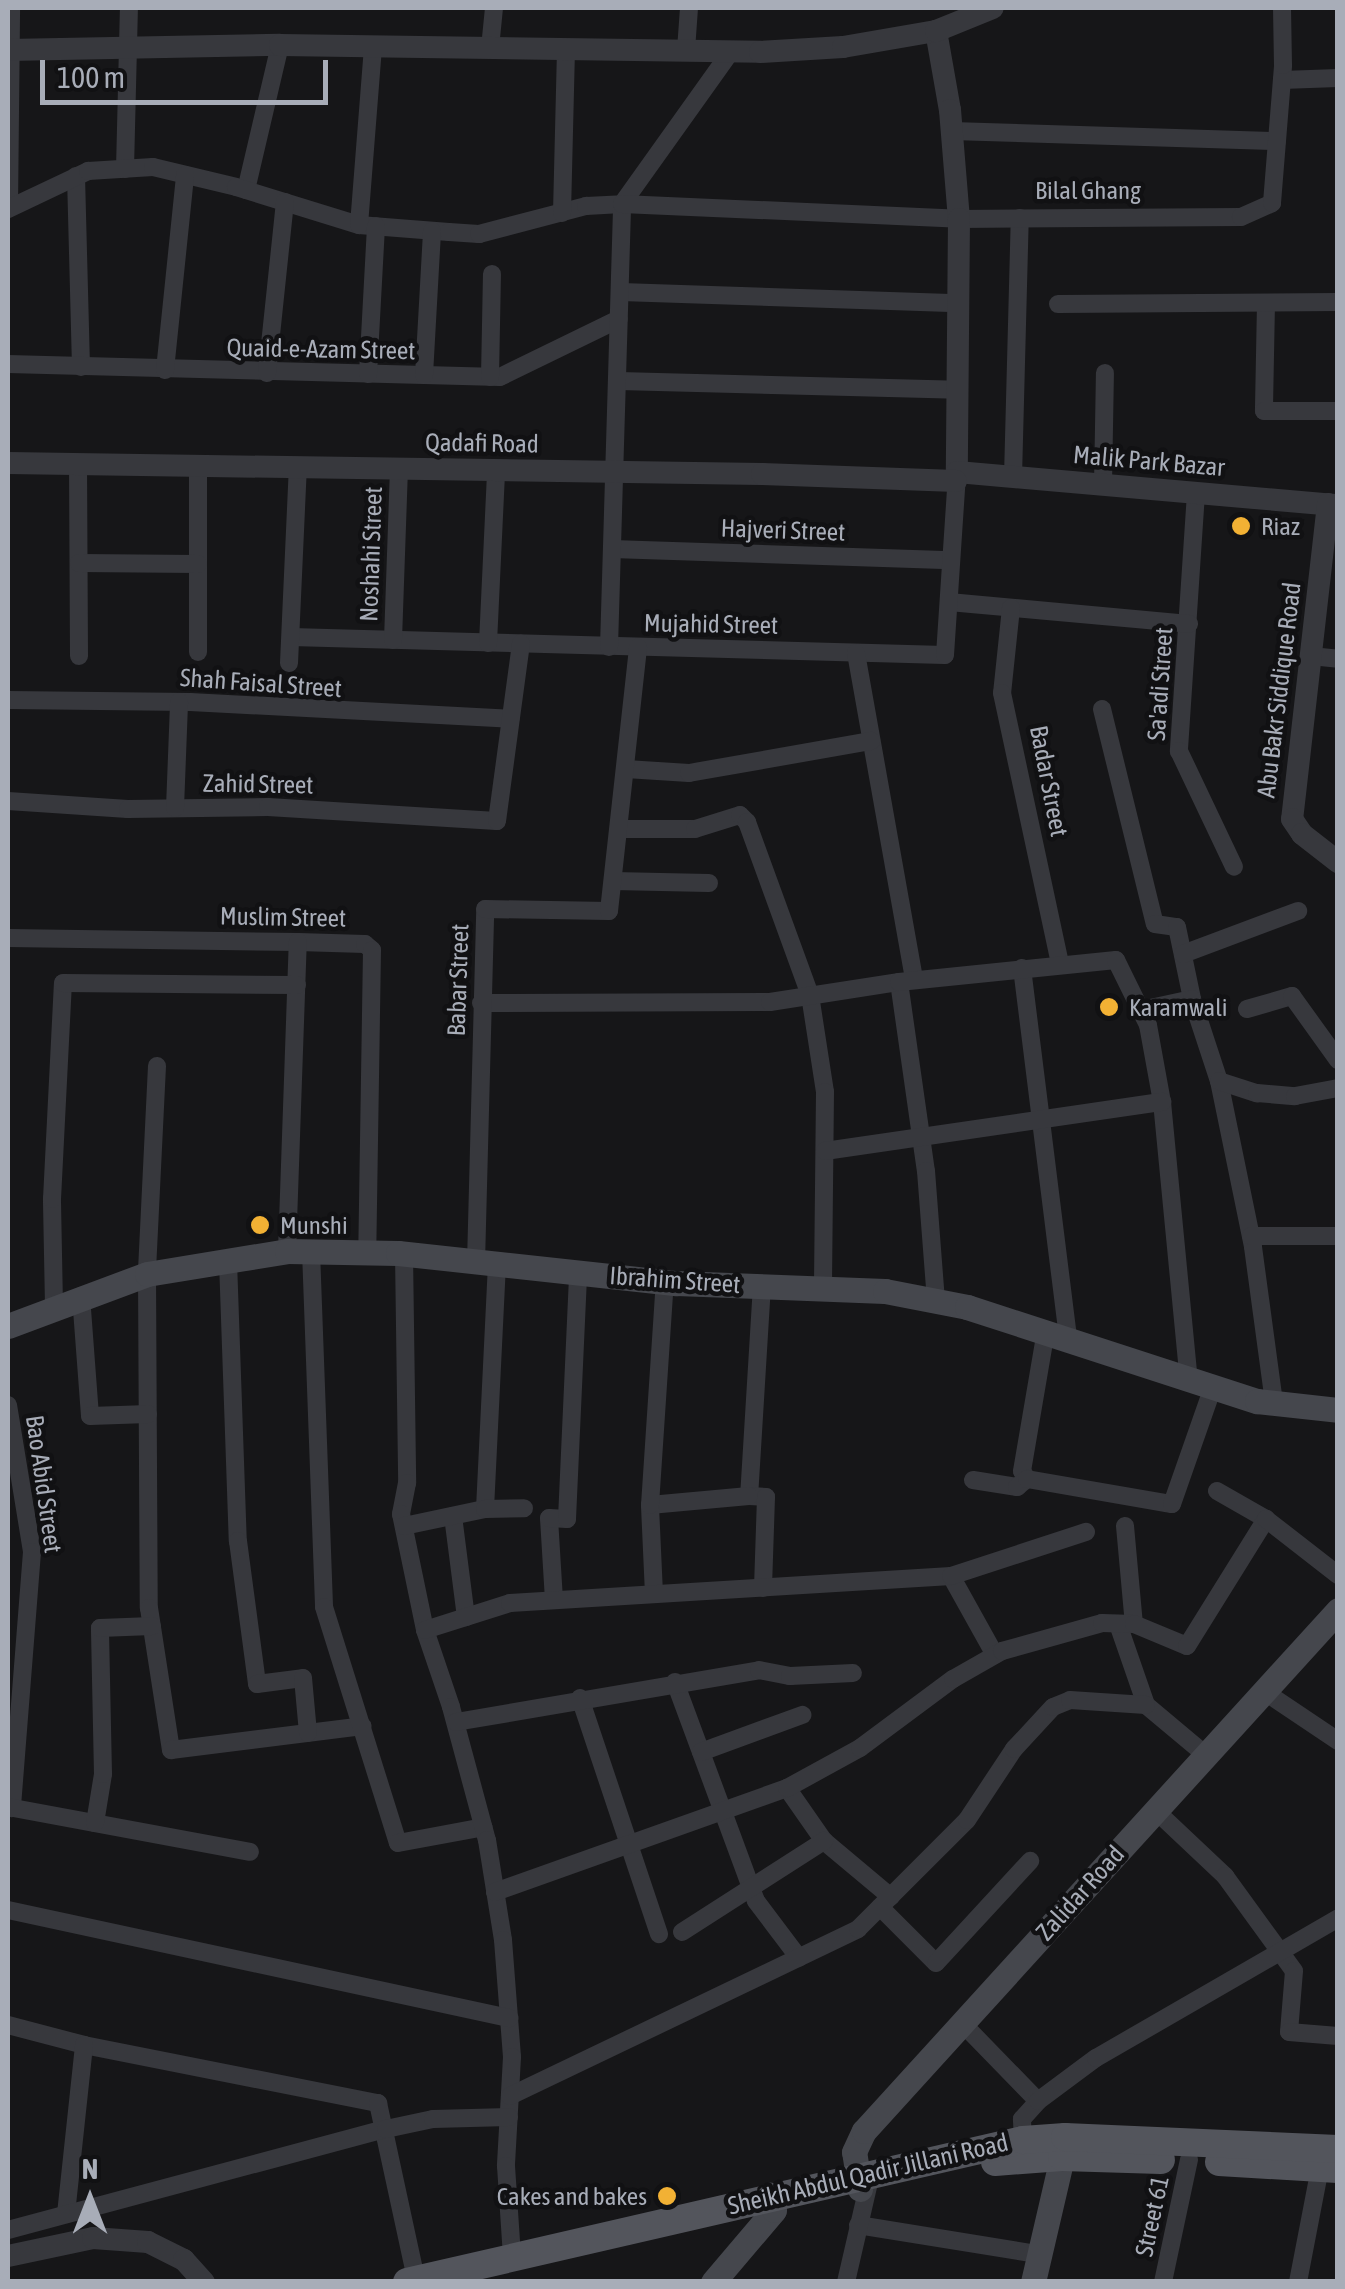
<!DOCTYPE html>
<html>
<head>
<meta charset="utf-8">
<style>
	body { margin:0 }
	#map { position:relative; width:1345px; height:2289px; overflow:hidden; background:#161618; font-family:"Asap Condensed",sans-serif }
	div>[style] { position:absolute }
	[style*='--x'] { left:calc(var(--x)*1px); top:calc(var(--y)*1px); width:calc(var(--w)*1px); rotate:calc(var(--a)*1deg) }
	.minor>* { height:18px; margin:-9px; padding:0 9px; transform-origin:9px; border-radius:9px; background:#37383d }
	.tertiary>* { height:22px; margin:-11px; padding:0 11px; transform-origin:11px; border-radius:11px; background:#37383d }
	.secondary>* { height:25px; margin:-12.5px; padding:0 12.5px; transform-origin:12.5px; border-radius:12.5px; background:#45474d }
	.primary>* { height:28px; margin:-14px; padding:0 14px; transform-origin:14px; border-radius:14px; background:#53555c }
	.dots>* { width:28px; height:28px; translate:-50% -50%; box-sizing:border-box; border:5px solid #111113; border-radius:50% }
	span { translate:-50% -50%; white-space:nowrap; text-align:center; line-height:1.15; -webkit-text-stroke:9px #111113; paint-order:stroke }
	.street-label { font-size:25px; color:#a8adb8 }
	.poi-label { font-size:25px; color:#a8adb8 }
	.left { translate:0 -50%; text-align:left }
	.right { translate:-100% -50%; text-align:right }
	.frame { position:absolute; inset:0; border:10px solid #a8adb8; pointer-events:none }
	.north { position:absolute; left:40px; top:2149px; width:100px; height:100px; -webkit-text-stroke:8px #111113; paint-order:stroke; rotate:0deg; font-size:28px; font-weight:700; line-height:40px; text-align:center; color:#a8adb8 }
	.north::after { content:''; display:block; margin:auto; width:35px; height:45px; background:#a8adb8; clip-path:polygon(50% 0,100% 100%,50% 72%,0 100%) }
	.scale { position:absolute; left:40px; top:60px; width:288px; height:45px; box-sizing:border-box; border:5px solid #a8adb8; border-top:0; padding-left:12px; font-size:30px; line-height:35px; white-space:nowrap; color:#a8adb8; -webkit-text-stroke:8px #111113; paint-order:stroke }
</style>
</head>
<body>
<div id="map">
	<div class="minor">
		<i style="--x:490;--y:48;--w:40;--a:-84.3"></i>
		<i style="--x:686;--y:50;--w:42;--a:-85.9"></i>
		<i style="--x:1282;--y:80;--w:56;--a:-2"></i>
		<i style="--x:952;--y:131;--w:325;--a:1.8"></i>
		<i style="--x:125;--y:169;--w:161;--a:-88.6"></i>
		<i style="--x:76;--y:176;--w:191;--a:88.5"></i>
		<i style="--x:246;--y:190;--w:149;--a:-76.8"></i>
		<i style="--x:9;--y:208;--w:200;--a:-89.4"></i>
		<i style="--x:8;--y:209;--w:89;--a:-25.4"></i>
		<i style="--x:88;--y:171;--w:65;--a:-3.5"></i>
		<i style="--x:153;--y:167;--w:85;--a:13.5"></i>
		<i style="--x:236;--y:187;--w:129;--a:17.2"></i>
		<i style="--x:359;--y:225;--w:90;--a:4.4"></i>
		<i style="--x:449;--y:232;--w:30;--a:4"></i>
		<i style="--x:479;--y:234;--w:111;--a:-14.7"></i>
		<i style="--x:586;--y:206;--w:36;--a:-3"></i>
		<i style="--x:622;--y:204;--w:188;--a:-54.5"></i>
		<i style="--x:562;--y:213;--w:164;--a:-88.6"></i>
		<i style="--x:359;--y:225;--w:179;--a:-85.5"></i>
		<i style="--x:621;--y:292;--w:337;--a:1.9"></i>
		<i style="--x:1266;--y:303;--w:108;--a:91.1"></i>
		<i style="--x:1264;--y:411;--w:74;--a:0"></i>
		<i style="--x:1058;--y:304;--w:280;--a:-0.4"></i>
		<i style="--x:8;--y:364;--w:492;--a:1.5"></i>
		<i style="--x:500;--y:377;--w:132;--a:-26"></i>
		<i style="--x:165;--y:370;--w:196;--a:-84.1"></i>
		<i style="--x:267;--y:373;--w:172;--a:-84"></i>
		<i style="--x:368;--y:374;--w:148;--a:-86.9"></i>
		<i style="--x:424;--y:375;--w:144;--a:-86.8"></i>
		<i style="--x:490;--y:377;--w:103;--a:-88.9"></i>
		<i style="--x:619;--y:381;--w:338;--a:1.5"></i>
		<i style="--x:78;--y:463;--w:193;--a:89.7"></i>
		<i style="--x:198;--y:464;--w:188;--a:90"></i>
		<i style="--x:1013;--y:477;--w:259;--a:-88.5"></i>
		<i style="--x:1103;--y:484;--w:111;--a:-89"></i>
		<i style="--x:1196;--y:493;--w:259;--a:93.8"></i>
		<i style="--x:1179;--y:751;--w:128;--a:64.6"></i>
		<i style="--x:612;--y:549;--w:339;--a:1.9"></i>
		<i style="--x:79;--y:563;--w:119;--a:0.5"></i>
		<i style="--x:949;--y:602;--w:241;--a:5.2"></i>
		<i style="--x:1011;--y:608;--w:85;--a:96"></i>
		<i style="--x:1002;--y:693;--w:276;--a:77.9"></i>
		<i style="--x:291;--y:637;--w:654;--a:1.58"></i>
		<i style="--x:945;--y:655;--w:182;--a:-86.2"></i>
		<i style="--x:393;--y:640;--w:171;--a:-88"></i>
		<i style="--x:488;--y:643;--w:171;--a:-87.3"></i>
		<i style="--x:609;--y:647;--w:443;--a:-88.3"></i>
		<i style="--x:622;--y:204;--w:337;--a:2.5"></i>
		<i style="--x:959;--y:219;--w:282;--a:-0.4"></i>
		<i style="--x:1241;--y:217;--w:34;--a:-24"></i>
		<i style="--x:1272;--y:203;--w:138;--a:-85.4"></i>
		<i style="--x:1283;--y:65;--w:57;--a:-91"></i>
		<i style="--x:856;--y:653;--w:332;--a:79.9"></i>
		<i style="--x:1311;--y:656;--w:27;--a:6"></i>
		<i style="--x:289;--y:663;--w:197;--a:-87.4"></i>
		<i style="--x:8;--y:700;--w:182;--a:0.6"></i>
		<i style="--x:190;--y:702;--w:321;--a:3"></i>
		<i style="--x:1102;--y:709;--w:221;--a:76.2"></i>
		<i style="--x:1155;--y:924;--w:22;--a:8"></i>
		<i style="--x:1177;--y:927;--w:74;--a:78.2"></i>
		<i style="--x:626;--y:769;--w:63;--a:3.6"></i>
		<i style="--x:689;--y:773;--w:185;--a:-10"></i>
		<i style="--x:8;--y:801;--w:120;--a:3.8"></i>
		<i style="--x:128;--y:809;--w:140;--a:-0.8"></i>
		<i style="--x:268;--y:807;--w:229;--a:3.5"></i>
		<i style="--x:497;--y:821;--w:179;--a:-82.3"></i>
		<i style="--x:175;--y:808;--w:106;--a:-87.8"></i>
		<i style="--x:619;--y:829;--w:76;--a:0"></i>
		<i style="--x:695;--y:829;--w:47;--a:-17.3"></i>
		<i style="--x:740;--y:815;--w:10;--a:45"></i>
		<i style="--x:747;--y:822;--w:184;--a:70"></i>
		<i style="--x:810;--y:995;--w:98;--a:81.2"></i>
		<i style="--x:825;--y:1092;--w:194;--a:90.6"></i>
		<i style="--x:613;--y:881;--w:96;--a:1.2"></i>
		<i style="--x:8;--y:938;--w:290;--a:0.8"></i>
		<i style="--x:298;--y:942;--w:67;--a:1.7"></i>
		<i style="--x:365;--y:944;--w:9;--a:41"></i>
		<i style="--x:372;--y:950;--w:302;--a:90.9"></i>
		<i style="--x:1183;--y:954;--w:123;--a:-20.5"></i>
		<i style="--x:1022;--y:968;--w:373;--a:82.9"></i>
		<i style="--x:899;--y:982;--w:191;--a:81.9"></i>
		<i style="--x:926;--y:1171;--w:130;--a:85.6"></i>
		<i style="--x:481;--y:1003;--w:289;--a:-0.2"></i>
		<i style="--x:770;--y:1002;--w:131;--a:-8.8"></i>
		<i style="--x:899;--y:982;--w:218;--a:-5.8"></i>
		<i style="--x:1116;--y:960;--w:72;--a:63.8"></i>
		<i style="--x:1148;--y:1025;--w:78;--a:79.7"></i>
		<i style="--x:1162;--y:1102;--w:279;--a:84.5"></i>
		<i style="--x:1247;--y:1009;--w:47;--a:-16.1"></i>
		<i style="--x:1292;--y:996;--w:79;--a:54.3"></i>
		<i style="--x:1141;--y:1010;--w:52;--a:-12.2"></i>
		<i style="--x:1192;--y:999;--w:86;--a:71.8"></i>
		<i style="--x:1219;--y:1081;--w:169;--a:78.4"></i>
		<i style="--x:1253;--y:1247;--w:157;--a:82.3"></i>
		<i style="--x:157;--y:1066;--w:208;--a:92.8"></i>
		<i style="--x:147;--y:1274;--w:334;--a:89.7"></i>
		<i style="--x:149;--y:1608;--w:144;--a:81.2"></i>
		<i style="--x:171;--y:1750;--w:193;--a:-7.1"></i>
		<i style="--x:1219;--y:1081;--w:40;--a:18"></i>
		<i style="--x:1257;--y:1093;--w:38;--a:5"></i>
		<i style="--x:1295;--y:1096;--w:44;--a:-10.5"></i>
		<i style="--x:825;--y:1151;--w:341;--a:-8.3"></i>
		<i style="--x:1251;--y:1236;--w:87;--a:0"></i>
		<i style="--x:287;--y:1251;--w:309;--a:-88"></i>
		<i style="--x:311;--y:1251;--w:356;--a:87.9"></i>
		<i style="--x:324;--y:1607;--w:247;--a:72.6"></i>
		<i style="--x:398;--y:1843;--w:87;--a:-10.5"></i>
		<i style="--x:404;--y:1254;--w:229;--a:89.2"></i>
		<i style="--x:407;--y:1483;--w:32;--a:101"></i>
		<i style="--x:401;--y:1514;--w:118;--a:78.3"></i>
		<i style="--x:425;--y:1630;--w:81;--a:71.3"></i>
		<i style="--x:451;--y:1707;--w:138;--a:74.9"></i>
		<i style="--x:487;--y:1840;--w:101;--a:80.9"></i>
		<i style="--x:503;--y:1940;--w:117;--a:85.6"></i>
		<i style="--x:512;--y:2057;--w:109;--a:93.2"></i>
		<i style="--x:506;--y:2166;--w:91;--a:86.2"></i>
		<i style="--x:228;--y:1261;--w:280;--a:88"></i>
		<i style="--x:238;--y:1541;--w:144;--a:82.4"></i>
		<i style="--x:257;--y:1684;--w:46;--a:-7.4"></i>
		<i style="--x:303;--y:1678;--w:55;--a:84.8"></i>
		<i style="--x:476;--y:1263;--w:354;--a:-88.5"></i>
		<i style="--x:485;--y:909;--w:124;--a:0.9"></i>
		<i style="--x:609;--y:911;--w:265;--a:-83.7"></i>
		<i style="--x:762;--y:1285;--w:211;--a:93.5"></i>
		<i style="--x:749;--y:1496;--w:17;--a:3"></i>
		<i style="--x:766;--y:1497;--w:91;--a:91.9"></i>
		<i style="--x:81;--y:1296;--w:120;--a:85.7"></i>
		<i style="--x:90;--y:1416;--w:58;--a:-2"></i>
		<i style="--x:54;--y:1306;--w:107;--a:-91.1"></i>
		<i style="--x:52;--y:1199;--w:216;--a:-87.1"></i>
		<i style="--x:63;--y:983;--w:234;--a:0.5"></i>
		<i style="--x:8;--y:1405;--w:149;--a:80.7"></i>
		<i style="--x:32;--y:1552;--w:257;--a:94.5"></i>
		<i style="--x:1027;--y:1479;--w:9;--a:-122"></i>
		<i style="--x:1022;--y:1471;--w:142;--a:-80.3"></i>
		<i style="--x:973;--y:1480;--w:45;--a:9"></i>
		<i style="--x:1017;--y:1487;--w:13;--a:-39"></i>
		<i style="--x:1027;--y:1479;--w:147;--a:9.8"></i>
		<i style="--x:1172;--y:1504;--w:124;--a:-70.7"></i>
		<i style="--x:1217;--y:1491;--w:56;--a:29.7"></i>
		<i style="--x:650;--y:1505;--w:99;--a:-5.2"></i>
		<i style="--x:485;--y:1509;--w:244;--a:-87.2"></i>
		<i style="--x:453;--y:1516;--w:102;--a:82.7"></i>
		<i style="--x:404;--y:1526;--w:83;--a:-11.9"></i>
		<i style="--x:485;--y:1509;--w:39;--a:-1"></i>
		<i style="--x:1125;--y:1526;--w:98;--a:84.8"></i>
		<i style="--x:951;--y:1576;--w:90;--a:60.9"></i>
		<i style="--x:654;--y:1594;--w:89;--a:-92.6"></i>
		<i style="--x:650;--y:1505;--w:224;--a:-86.2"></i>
		<i style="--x:554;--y:1600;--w:82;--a:-93.5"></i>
		<i style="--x:549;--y:1518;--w:18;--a:3"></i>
		<i style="--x:567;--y:1519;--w:246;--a:-87.4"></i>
		<i style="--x:1118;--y:1624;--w:86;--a:70.9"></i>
		<i style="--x:1146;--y:1705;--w:80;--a:39.9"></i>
		<i style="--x:425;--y:1630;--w:89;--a:-17.6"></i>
		<i style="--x:510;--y:1603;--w:442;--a:-3.5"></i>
		<i style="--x:951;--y:1576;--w:142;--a:-18.1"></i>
		<i style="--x:675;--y:1682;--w:233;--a:69.7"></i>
		<i style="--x:756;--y:1901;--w:71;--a:53"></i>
		<i style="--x:1265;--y:1692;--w:88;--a:33.9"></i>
		<i style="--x:580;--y:1698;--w:249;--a:71.5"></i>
		<i style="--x:456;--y:1722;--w:307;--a:-9.7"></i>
		<i style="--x:759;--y:1670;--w:32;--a:11"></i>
		<i style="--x:790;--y:1676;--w:63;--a:-2.7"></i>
		<i style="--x:701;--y:1752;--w:108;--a:-20.1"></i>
		<i style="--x:787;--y:1788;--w:65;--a:55.1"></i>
		<i style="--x:824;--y:1841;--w:87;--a:39.9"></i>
		<i style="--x:8;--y:1807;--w:246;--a:10.5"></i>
		<i style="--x:1154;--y:1809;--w:98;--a:43.3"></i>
		<i style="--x:1225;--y:1876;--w:117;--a:54"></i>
		<i style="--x:1294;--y:1971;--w:61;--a:94.7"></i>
		<i style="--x:1289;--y:2032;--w:49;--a:4.7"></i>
		<i style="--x:95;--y:1823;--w:50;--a:-80.7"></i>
		<i style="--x:103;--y:1774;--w:146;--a:-91.2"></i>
		<i style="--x:100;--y:1628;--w:52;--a:-2.2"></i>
		<i style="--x:495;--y:1892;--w:310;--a:-19.6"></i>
		<i style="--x:787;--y:1788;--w:83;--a:-28.7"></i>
		<i style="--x:860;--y:1748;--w:116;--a:-36.6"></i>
		<i style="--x:953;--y:1679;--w:56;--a:-29.7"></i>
		<i style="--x:1002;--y:1651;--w:104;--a:-15.6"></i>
		<i style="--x:1102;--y:1623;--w:32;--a:2"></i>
		<i style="--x:1134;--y:1624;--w:57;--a:22.5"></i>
		<i style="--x:1187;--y:1646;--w:150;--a:-58.1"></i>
		<i style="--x:1266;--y:1519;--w:91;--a:37.9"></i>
		<i style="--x:880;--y:1907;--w:79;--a:45"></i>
		<i style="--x:936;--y:1963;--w:139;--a:-47.3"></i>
		<i style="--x:8;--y:1910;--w:513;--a:12.17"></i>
		<i style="--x:682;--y:1932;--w:169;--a:-32.7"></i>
		<i style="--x:963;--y:2024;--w:107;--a:45.8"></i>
		<i style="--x:8;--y:2025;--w:79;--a:14.7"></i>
		<i style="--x:84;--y:2045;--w:300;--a:11.2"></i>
		<i style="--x:378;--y:2103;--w:180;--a:77.8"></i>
		<i style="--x:510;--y:2096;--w:386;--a:-25.6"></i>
		<i style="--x:858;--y:1929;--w:154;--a:-45"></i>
		<i style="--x:967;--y:1820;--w:85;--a:-56.5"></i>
		<i style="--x:1014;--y:1749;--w:57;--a:-47.1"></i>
		<i style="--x:1053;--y:1707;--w:18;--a:-22"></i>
		<i style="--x:1070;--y:1700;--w:76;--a:3.8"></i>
		<i style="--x:1023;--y:2140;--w:21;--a:-93"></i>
		<i style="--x:1022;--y:2119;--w:24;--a:-48"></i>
		<i style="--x:1038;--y:2101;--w:72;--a:-36.6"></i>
		<i style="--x:1096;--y:2058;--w:280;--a:-30"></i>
		<i style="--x:66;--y:2214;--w:170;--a:-83.9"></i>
		<i style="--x:858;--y:2225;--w:182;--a:9.2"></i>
		<i style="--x:8;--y:2230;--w:391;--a:-15"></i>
		<i style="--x:386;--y:2129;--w:48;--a:-12"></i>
		<i style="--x:433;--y:2119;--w:76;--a:-1.5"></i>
		<i style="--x:846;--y:2282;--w:98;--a:-77"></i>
		<i style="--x:1163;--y:2282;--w:125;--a:-78"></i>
		<i style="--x:1298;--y:2282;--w:116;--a:-79.1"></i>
	</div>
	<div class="tertiary">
		<i style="--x:936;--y:31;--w:80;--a:80"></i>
		<i style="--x:950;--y:110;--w:109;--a:85.3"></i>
		<i style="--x:959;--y:219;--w:253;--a:90.5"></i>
		<i style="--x:957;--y:472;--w:382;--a:5"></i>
		<i style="--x:8;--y:50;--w:272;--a:-1.1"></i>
		<i style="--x:280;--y:45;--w:480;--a:0.8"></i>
		<i style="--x:760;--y:52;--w:83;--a:-3.4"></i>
		<i style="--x:843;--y:47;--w:94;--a:-9.8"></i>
		<i style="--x:936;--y:31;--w:61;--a:-22"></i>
		<i style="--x:8;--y:463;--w:754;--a:0.84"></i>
		<i style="--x:762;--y:474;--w:194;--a:2.1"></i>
		<i style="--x:1328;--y:504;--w:317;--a:96.5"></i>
		<i style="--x:1292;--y:819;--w:18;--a:56"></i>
		<i style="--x:1302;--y:834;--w:46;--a:37.9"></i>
		<i style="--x:8;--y:2256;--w:87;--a:-12"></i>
		<i style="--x:93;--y:2238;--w:55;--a:4.2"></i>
		<i style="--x:148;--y:2242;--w:40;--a:26.6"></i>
		<i style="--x:184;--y:2260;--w:30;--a:48"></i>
	</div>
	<div class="secondary">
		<i style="--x:8;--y:1326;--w:148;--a:-20.5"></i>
		<i style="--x:147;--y:1274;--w:142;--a:-9.3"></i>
		<i style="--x:287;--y:1251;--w:111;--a:1"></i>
		<i style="--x:398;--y:1253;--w:280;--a:6.2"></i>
		<i style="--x:676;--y:1283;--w:209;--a:2.2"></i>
		<i style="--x:885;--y:1291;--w:84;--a:11"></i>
		<i style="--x:967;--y:1307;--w:305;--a:18"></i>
		<i style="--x:1257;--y:1401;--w:81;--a:6.3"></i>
		<i style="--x:860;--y:2189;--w:37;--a:-99"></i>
		<i style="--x:854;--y:2152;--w:23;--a:-65"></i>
		<i style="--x:864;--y:2131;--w:704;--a:-47.7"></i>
		<i style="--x:713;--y:2282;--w:94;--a:-49.7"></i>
		<i style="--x:774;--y:2210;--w:16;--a:-105"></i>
		<i style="--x:1033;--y:2282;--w:128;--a:-76.9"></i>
	</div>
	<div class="primary">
		<i style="--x:995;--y:2162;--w:67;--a:-4.3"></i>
		<i style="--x:1062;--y:2157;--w:99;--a:1.7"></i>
		<i style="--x:1219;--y:2162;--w:119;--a:3.4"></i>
		<i style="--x:407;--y:2282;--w:632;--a:-12.98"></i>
		<i style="--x:1023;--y:2140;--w:42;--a:-4.1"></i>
		<i style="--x:1065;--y:2137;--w:273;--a:2.5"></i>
	</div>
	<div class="dots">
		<i style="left:1241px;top:526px;background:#f2b134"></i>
		<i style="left:1109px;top:1007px;background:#f2b134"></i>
		<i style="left:260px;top:1225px;background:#f2b134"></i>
		<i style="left:667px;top:2196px;background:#f2b134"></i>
	</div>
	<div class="street-label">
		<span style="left:1088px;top:190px">Bilal Ghang</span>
		<span style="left:321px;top:349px;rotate:1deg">Quaid-e-Azam Street</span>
		<span style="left:482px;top:443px;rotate:1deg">Qadafi Road</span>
		<span style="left:1149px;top:461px;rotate:5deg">Malik Park Bazar</span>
		<span style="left:783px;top:530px;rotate:2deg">Hajveri Street</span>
		<span style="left:371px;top:554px;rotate:-88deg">Noshahi Street</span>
		<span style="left:711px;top:624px;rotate:1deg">Mujahid Street</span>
		<span style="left:261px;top:683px;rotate:4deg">Shah Faisal Street</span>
		<span style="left:1160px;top:684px;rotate:-86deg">Sa'adi Street</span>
		<span style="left:1279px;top:690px;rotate:-83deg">Abu Bakr Siddique Road</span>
		<span style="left:1049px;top:781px;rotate:79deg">Badar Street</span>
		<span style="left:258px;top:784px;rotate:1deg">Zahid Street</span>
		<span style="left:283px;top:917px;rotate:1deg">Muslim Street</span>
		<span style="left:458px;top:980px;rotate:-88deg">Babar Street</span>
		<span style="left:675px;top:1280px;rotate:4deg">Ibrahim Street</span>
		<span style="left:44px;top:1484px;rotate:82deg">Bao Abid Street</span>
		<span style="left:1080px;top:1893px;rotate:-48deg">Zalidar Road</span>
		<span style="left:868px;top:2174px;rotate:-13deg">Sheikh Abdul Qadir Jillani Road</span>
		<span style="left:1152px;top:2216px;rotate:-78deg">Street 61</span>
	</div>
	<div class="poi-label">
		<span class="left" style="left:1261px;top:526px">Riaz</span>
		<span class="left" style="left:1129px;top:1007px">Karamwali</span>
		<span class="left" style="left:280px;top:1225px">Munshi</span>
		<span class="right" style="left:647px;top:2196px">Cakes and bakes</span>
	</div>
	<div class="frame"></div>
	<div class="north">N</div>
	<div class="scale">100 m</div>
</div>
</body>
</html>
